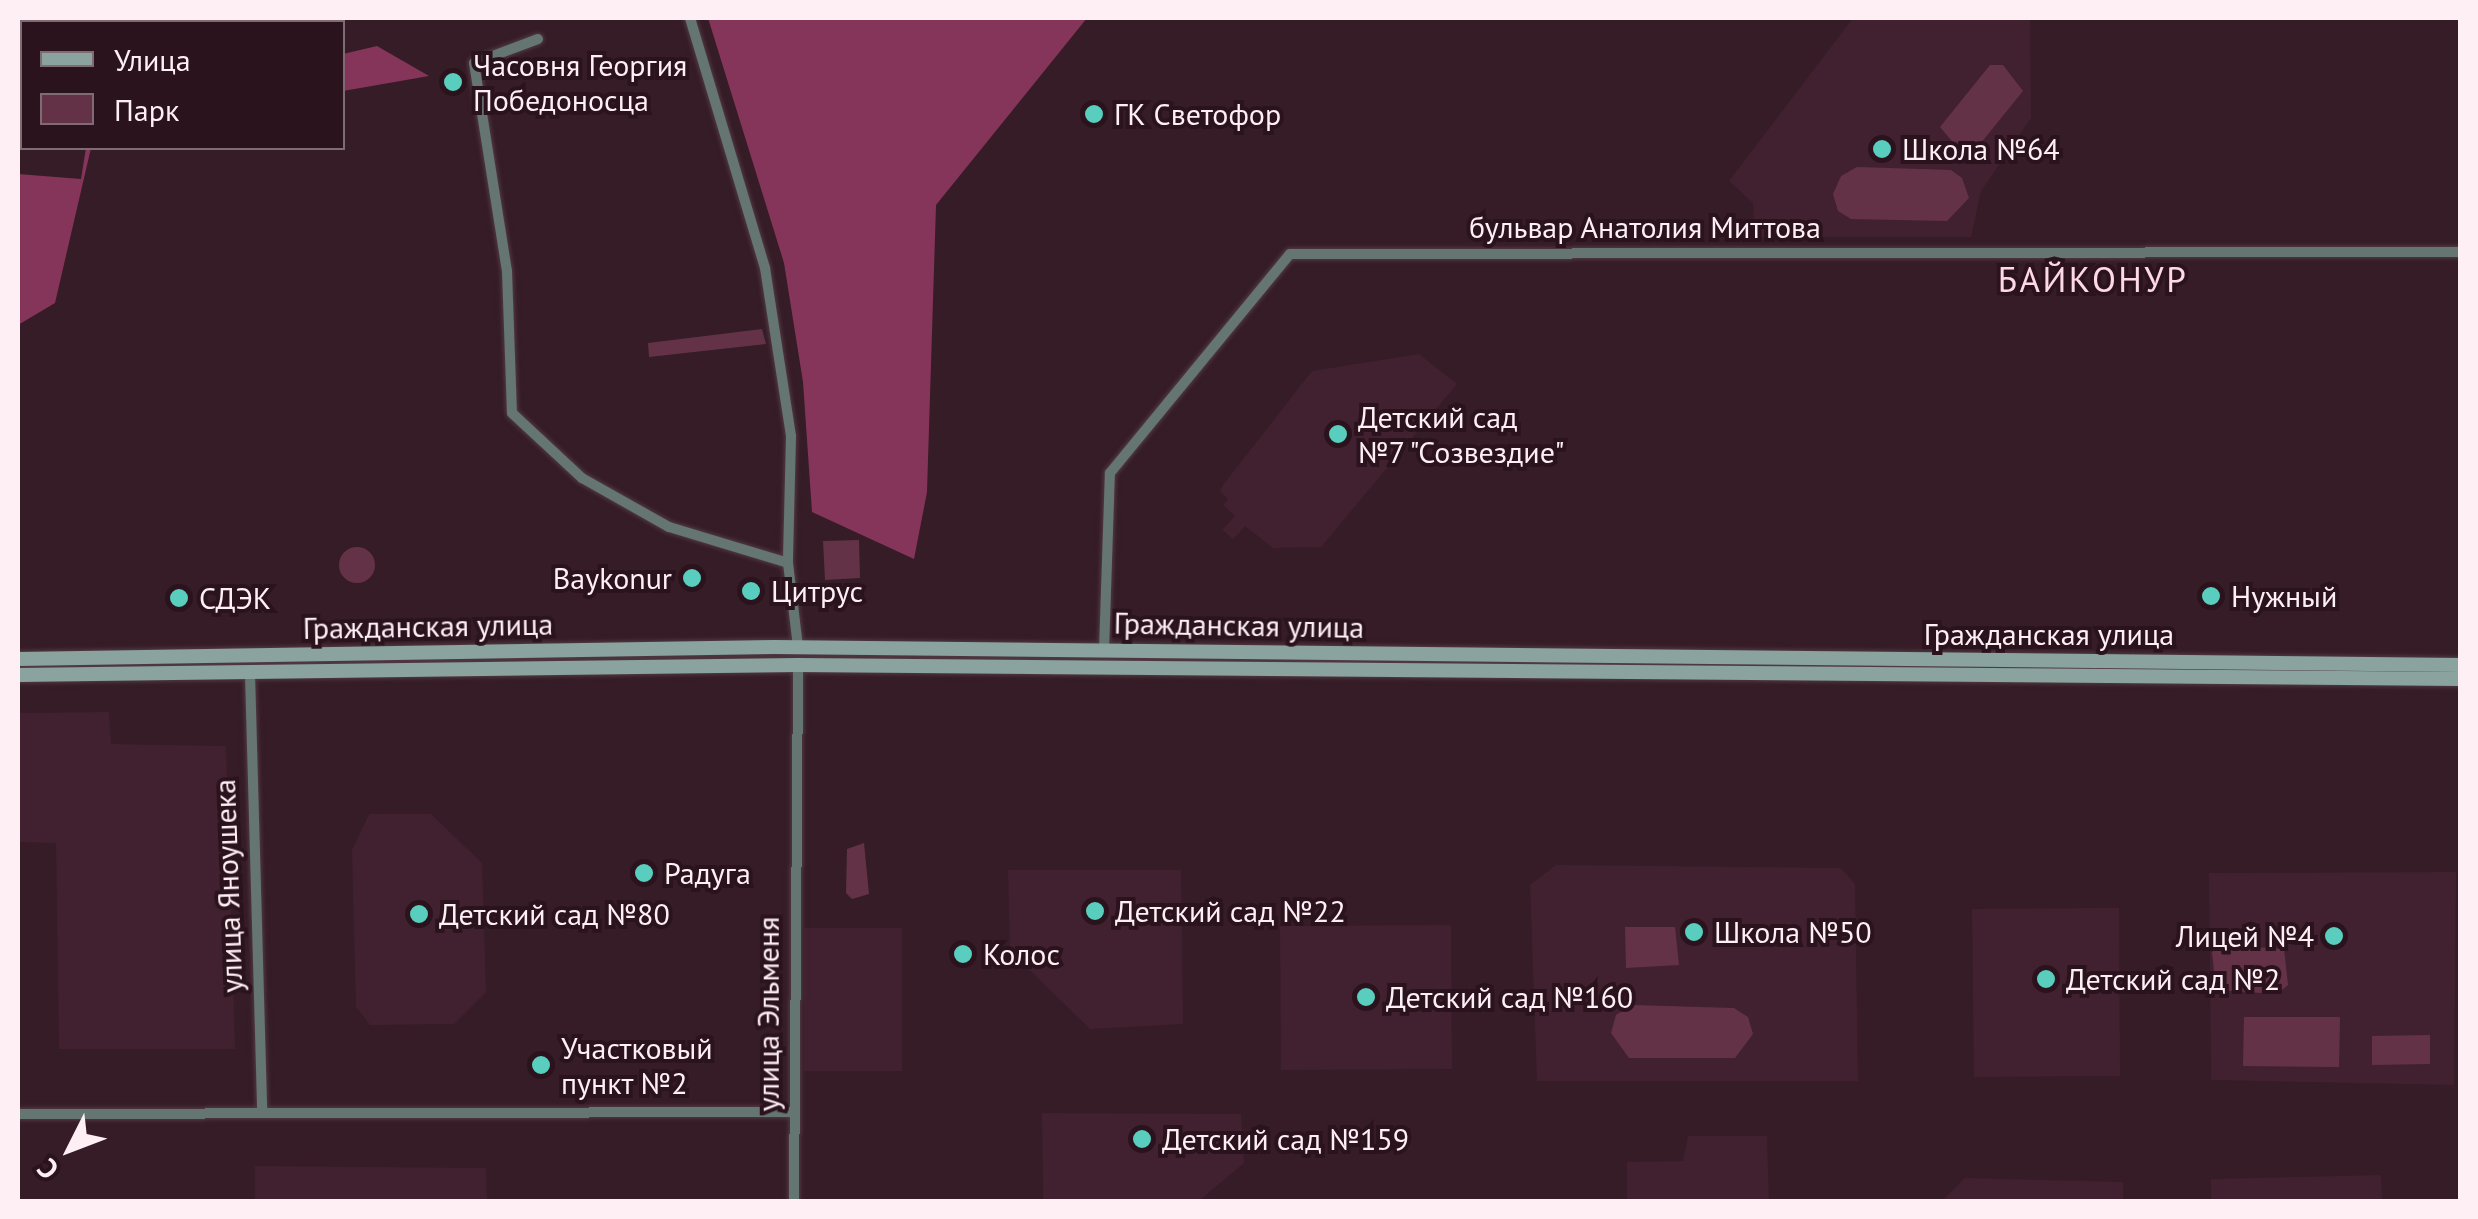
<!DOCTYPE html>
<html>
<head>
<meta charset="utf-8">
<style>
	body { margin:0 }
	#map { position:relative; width:2478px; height:1219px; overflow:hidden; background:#351c26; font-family:"PT Sans",sans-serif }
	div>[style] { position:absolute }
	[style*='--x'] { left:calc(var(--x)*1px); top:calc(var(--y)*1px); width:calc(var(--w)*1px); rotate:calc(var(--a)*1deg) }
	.built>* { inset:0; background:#41212f }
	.green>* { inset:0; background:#643247 }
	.round { border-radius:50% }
	.forest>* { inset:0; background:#86355a }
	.roads { filter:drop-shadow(0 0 2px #513a43) drop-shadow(0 0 2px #513a43) }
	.minor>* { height:10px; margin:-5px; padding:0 5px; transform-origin:5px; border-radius:5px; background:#657572 }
	.secondary>* { height:14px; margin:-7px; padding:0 7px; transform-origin:7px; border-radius:7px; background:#8aa39e }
	.dots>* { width:28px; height:28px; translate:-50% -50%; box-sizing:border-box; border:5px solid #2b131d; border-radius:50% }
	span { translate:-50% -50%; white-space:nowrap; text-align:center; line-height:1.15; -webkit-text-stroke:8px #2b131d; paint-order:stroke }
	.poi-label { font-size:30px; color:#feeff4 }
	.left { translate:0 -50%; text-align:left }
	.right { translate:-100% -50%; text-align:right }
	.street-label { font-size:30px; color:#feeff4 }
	.quarter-label { font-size:35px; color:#fdd9e6; letter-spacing:2.5px }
	.frame { position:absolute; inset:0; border:20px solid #feeff4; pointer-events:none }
	.legend { position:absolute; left:20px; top:20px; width:325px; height:130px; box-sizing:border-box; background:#2b131d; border:2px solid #7f6b73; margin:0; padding:12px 18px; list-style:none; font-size:30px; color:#feeff4 }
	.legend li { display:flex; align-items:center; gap:20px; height:50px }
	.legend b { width:50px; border:2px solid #7f6b73 }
	.north { position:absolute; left:20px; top:1099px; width:100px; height:100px; -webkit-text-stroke:8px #2b131d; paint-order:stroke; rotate:228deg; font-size:28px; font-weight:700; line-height:40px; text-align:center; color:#feeff4 }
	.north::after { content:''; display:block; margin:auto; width:35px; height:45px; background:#feeff4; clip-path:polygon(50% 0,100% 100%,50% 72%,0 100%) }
</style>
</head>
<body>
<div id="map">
	<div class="built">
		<i style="clip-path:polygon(1853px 18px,2030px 18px,2031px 118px,1981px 191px,1971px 237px,1755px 237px,1753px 203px,1729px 181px)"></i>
		<i style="clip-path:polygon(1419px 354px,1457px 384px,1321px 547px,1273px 548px,1245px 526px,1233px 539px,1222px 530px,1235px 516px,1223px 505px,1228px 499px,1220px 492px,1223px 485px,1312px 371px)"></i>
		<i style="clip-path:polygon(109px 712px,111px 744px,226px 746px,235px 1049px,59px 1049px,56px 843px,18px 842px,18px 713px)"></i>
		<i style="clip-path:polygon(369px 814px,431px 814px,482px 863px,486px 992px,454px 1024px,370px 1025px,356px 1007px,352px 850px)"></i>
		<i style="clip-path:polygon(1556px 865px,1841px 868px,1855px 884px,1858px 1081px,1537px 1081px,1530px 885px)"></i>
		<i style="clip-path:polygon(1008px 870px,1181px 870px,1183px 1024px,1090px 1029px,1010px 951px)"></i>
		<i style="clip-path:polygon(2456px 872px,2454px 1085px,2211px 1080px,2209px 873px)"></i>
		<i style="clip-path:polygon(2119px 908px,2120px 1076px,1974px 1077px,1972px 909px)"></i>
		<i style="clip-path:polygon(1451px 925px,1452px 1069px,1281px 1070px,1280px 926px)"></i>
		<i style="clip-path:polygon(804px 928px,902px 928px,902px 1071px,804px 1071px)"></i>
		<i style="clip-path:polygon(1042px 1113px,1241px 1114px,1244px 1163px,1199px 1201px,1043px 1201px)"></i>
		<i style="clip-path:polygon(1688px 1136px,1767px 1136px,1769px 1201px,1627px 1201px,1627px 1162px,1683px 1161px)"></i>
		<i style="clip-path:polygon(255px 1166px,486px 1168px,487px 1201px,255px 1201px)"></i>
		<i style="clip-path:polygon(2381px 1175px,2382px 1201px,2211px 1201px,2211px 1179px)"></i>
		<i style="clip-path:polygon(1965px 1178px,2123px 1182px,2123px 1201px,1942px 1201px)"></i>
	</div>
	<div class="green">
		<i style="clip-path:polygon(1990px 65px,2003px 65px,2023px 91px,1972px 154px,1962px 153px,1940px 127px)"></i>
		<i style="clip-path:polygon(1857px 167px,1951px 170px,1962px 178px,1969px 198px,1947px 221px,1851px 219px,1838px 211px,1833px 194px,1841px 176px)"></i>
		<i style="clip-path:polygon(762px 329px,766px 344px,649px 357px,648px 343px)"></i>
		<i style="clip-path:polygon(859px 540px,860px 578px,825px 580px,823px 541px)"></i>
		<i class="round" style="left:339px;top:547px;width:36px;height:36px"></i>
		<i style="clip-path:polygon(864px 843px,869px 894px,852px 899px,846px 893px,847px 849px)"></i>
		<i style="clip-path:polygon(1625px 927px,1675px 927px,1679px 965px,1626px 968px)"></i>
		<i style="clip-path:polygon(2223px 945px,2284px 949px,2288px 985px,2277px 994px,2216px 990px,2212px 952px)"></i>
		<i style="clip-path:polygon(1632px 1005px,1734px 1008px,1748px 1017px,1753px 1034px,1735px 1058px,1629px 1058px,1611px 1033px,1616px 1015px)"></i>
		<i style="clip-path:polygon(2244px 1017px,2340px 1017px,2339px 1067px,2243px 1066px)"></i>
		<i style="clip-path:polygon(2430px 1035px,2430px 1064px,2372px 1065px,2372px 1036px)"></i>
	</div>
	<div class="forest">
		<i style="clip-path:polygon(45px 18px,233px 18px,263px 22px,45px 22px)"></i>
		<i style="clip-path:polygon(708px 18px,1087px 18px,936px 205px,927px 492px,914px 559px,812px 512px,803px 382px,784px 263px)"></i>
		<i style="clip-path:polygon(377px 46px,429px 76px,343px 91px,343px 54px)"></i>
		<i style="clip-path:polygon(86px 148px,91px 148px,55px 303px,18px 325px,18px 174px,81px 179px)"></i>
	</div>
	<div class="roads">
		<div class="minor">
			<i style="--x:690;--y:18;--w:261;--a:73.3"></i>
			<i style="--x:765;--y:268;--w:170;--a:81.2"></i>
			<i style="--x:791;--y:436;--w:127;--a:91.4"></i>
			<i style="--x:788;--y:563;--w:85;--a:83.2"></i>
			<i style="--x:538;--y:39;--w:68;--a:159.4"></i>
			<i style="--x:474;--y:63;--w:211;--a:81"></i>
			<i style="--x:507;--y:271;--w:142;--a:88"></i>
			<i style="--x:512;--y:413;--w:96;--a:42.9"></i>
			<i style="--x:582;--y:478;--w:100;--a:29.4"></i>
			<i style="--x:669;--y:527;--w:124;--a:16.8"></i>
			<i style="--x:1104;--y:651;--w:178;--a:-88.1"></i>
			<i style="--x:1110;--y:473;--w:283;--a:-50.6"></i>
			<i style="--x:1290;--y:254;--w:1170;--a:-0.1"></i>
			<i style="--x:250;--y:674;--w:439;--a:88.4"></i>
			<i style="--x:18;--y:1114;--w:777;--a:-0.15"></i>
			<i style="--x:794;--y:1202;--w:537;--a:-89.57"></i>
		</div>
		<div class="secondary">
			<i style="--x:18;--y:659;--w:756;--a:-0.91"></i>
			<i style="--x:774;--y:647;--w:1686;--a:0.61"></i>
			<i style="--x:18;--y:675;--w:780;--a:-0.73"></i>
			<i style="--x:798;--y:665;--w:1662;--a:0.48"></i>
		</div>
	</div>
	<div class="dots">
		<i style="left:453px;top:82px;background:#59cebe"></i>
		<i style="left:1094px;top:114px;background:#59cebe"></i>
		<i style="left:1882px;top:149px;background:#59cebe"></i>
		<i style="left:1338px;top:434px;background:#59cebe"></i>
		<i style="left:692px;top:578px;background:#59cebe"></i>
		<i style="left:751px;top:591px;background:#59cebe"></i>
		<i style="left:2211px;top:596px;background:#59cebe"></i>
		<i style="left:179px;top:598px;background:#59cebe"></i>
		<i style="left:644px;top:873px;background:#59cebe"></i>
		<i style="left:1095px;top:911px;background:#59cebe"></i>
		<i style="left:419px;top:914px;background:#59cebe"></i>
		<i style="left:1694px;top:932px;background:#59cebe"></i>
		<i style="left:2334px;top:936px;background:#59cebe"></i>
		<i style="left:963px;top:954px;background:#59cebe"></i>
		<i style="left:2046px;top:979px;background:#59cebe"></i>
		<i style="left:1366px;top:997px;background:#59cebe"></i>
		<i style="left:541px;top:1065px;background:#59cebe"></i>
		<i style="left:1142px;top:1139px;background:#59cebe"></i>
	</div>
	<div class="poi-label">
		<span class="left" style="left:473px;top:82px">Часовня Георгия<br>Победоносца</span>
		<span class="left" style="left:1114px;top:114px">ГК Светофор</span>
		<span class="left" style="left:1902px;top:149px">Школа №64</span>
		<span class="left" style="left:1358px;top:434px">Детский сад<br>№7 "Созвездие"</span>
		<span class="right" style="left:672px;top:578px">Baykonur</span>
		<span class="left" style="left:771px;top:591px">Цитрус</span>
		<span class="left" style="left:2231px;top:596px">Нужный</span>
		<span class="left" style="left:199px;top:598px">СДЭК</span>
		<span class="left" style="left:664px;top:873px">Радуга</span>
		<span class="left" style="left:1115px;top:911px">Детский сад №22</span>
		<span class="left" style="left:439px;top:914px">Детский сад №80</span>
		<span class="left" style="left:1714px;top:932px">Школа №50</span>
		<span class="right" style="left:2314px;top:936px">Лицей №4</span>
		<span class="left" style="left:983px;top:954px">Колос</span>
		<span class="left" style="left:2066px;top:979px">Детский сад №2</span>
		<span class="left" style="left:1386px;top:997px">Детский сад №160</span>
		<span class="left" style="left:561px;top:1065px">Участковый<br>пункт №2</span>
		<span class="left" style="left:1162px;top:1139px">Детский сад №159</span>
	</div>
	<div class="street-label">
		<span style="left:1645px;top:227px">бульвар Анатолия Миттова</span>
		<span style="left:1239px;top:625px;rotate:1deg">Гражданская улица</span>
		<span style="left:428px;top:626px;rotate:-1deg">Гражданская улица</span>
		<span style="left:2049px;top:634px">Гражданская улица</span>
		<span style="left:228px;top:886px;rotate:-92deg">улица Яноушека</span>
		<span style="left:768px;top:1014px;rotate:-90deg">улица Эльменя</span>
	</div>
	<div class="quarter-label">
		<span style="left:2093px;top:279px">БАЙКОНУР</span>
	</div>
	<div class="frame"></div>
	<ul class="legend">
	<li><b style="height:12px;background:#8aa39e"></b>Улица</li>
	<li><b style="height:28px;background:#643247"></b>Парк</li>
	</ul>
	<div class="north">С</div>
</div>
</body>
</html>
